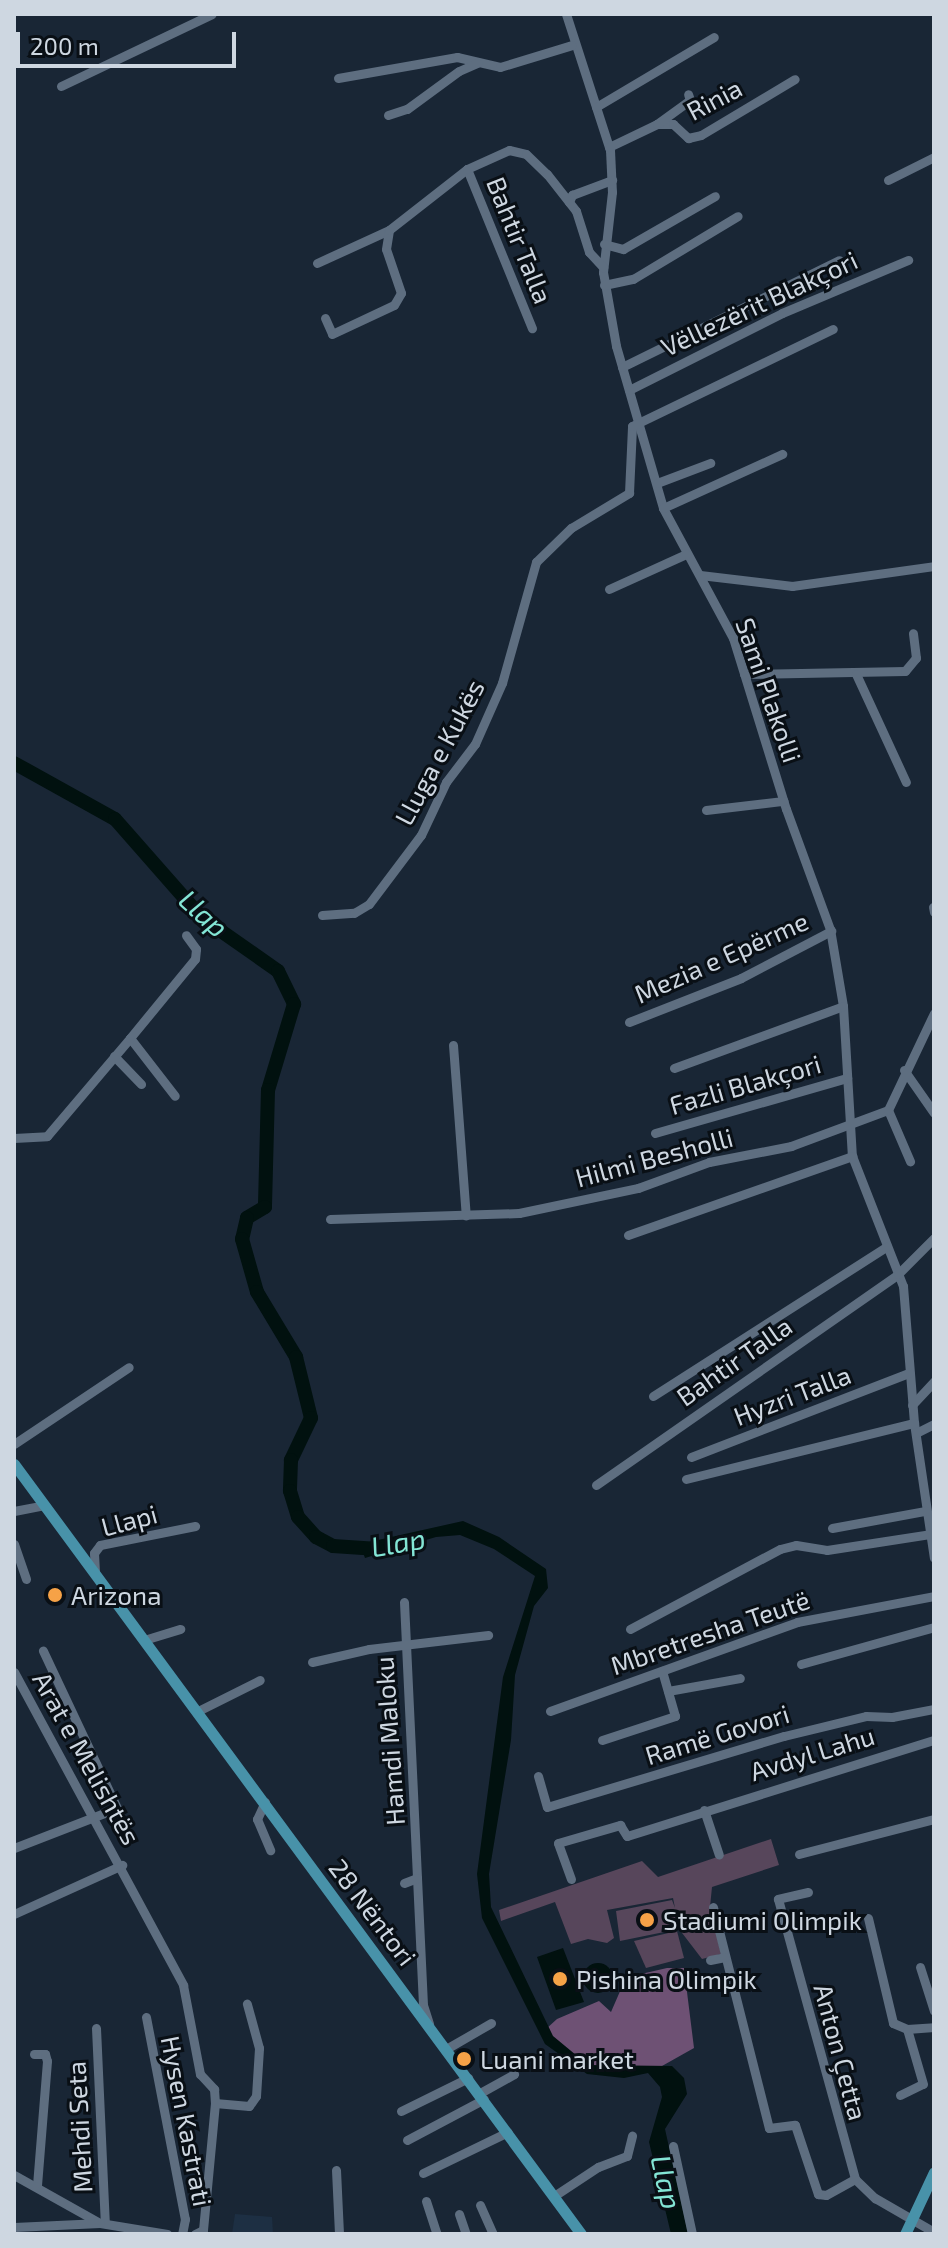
<!DOCTYPE html>
<html>
<head>
<meta charset="utf-8">
<style>
	body { margin:0 }
	#map { position:relative; width:948px; height:2248px; overflow:hidden; background:#192635; font-family:"Exo 2",sans-serif }
	div>[style] { position:absolute }
	[style*='--x'] { left:calc(var(--x)*1px); top:calc(var(--y)*1px); width:calc(var(--w)*1px); rotate:calc(var(--a)*1deg) }
	.built>* { inset:0; background:#1d2f43 }
	.green>* { inset:0; background:#57465b }
	.forest>* { inset:0; background:#6e5174 }
	.water>* { inset:0; background:#01110f }
	.round { border-radius:50% }
	.river>* { height:14px; margin:-7px; padding:0 7px; transform-origin:7px; border-radius:7px; background:#01110f }
	.minor>* { height:9px; margin:-4.5px; padding:0 4.5px; transform-origin:4.5px; border-radius:4.5px; background:#5e6e80 }
	.major>* { height:11px; margin:-5.5px; padding:0 5.5px; transform-origin:5.5px; border-radius:5.5px; background:#4892a9 }
	.dots>* { width:22px; height:22px; translate:-50% -50%; box-sizing:border-box; border:4px solid #090f15; border-radius:50% }
	span { translate:-50% -50%; white-space:nowrap; text-align:center; line-height:1.15; -webkit-text-stroke:6px #090f15; paint-order:stroke }
	.street-label { font-size:26px; color:#ced7e1 }
	.poi-label { font-size:26px; color:#ced7e1 }
	.left { translate:0 -50%; text-align:left }
	.water-label { font-size:28px; color:#83e5d5; font-style:italic }
	.frame { position:absolute; inset:0; border:16px solid #ced7e1; pointer-events:none }
	.scale { position:absolute; left:16px; top:32px; width:220px; height:36px; box-sizing:border-box; border:4px solid #ced7e1; border-top:0; padding-left:10px; font-size:24px; line-height:28px; white-space:nowrap; color:#ced7e1; -webkit-text-stroke:6px #090f15; paint-order:stroke }
</style>
</head>
<body>
<div id="map">
	<div class="built">
		<i style="clip-path:polygon(235px 2214px,272px 2217px,273px 2234px,232px 2234px)"></i>
	</div>
	<div class="green">
		<i style="clip-path:polygon(771px 1839px,779px 1865px,712px 1887px,710px 1907px,721px 1954px,702px 1959px,679px 1929px,620px 1941px,616px 1911px,672px 1900px,675px 1908px,673px 1898px,607px 1910px,614px 1938px,607px 1943px,588px 1939px,571px 1944px,555px 1902px,501px 1921px,499px 1910px,642px 1861px,658px 1877px)"></i>
		<i style="clip-path:polygon(677px 1931px,684px 1958px,646px 1968px,634px 1941px)"></i>
	</div>
	<div class="forest">
		<i style="clip-path:polygon(667px 1968px,684px 1968px,694px 2048px,662px 2066px,589px 2069px,550px 2040px,546px 2029px,557px 2019px,599px 2001px,611px 2012px,621px 1989px,641px 1974px)"></i>
	</div>
	<div class="water">
		<i style="clip-path:polygon(463px 1521px,499px 1537px,546px 1569px,548px 1588px,534px 1606px,515px 1675px,511px 1740px,489px 1874px,491px 1907px,553px 2036px,588px 2065px,672px 2066px,684px 2078px,687px 2094px,665px 2129px,688px 2234px,671px 2234px,649px 2142px,662px 2097px,660px 2087px,648px 2073px,624px 2078px,587px 2074px,545px 2044px,482px 1918px,477px 1874px,503px 1677px,535px 1576px,494px 1549px,460px 1535px,436px 1537px,365px 1558px,360px 1544px)"></i>
		<i style="clip-path:polygon(563px 1948px,584px 2002px,556px 2010px,537px 1957px)"></i>
		<i class="round" style="left:583px;top:1963px;width:30px;height:30px"></i>
	</div>
	<div class="river">
		<i style="--x:14;--y:763;--w:115;--a:29"></i>
		<i style="--x:115;--y:819;--w:130;--a:48.7"></i>
		<i style="--x:201;--y:917;--w:94;--a:35"></i>
		<i style="--x:278;--y:971;--w:37;--a:64"></i>
		<i style="--x:294;--y:1004;--w:90;--a:106.8"></i>
		<i style="--x:268;--y:1090;--w:117;--a:91.5"></i>
		<i style="--x:265;--y:1207;--w:21;--a:149"></i>
		<i style="--x:247;--y:1218;--w:22;--a:103"></i>
		<i style="--x:242;--y:1239;--w:55;--a:74.2"></i>
		<i style="--x:257;--y:1292;--w:76;--a:59"></i>
		<i style="--x:296;--y:1357;--w:63;--a:76.2"></i>
		<i style="--x:311;--y:1418;--w:47;--a:115.5"></i>
		<i style="--x:291;--y:1460;--w:31;--a:92"></i>
		<i style="--x:290;--y:1491;--w:27;--a:73"></i>
		<i style="--x:298;--y:1517;--w:27;--a:48"></i>
		<i style="--x:316;--y:1537;--w:19;--a:28"></i>
		<i style="--x:333;--y:1546;--w:45;--a:3.8"></i>
	</div>
	<div class="minor">
		<i style="--x:566;--y:14;--w:143;--a:72.1"></i>
		<i style="--x:610;--y:150;--w:42;--a:87.3"></i>
		<i style="--x:612;--y:192;--w:81;--a:96.4"></i>
		<i style="--x:603;--y:272;--w:75;--a:80"></i>
		<i style="--x:616;--y:346;--w:169;--a:73.8"></i>
		<i style="--x:663;--y:508;--w:148;--a:61.7"></i>
		<i style="--x:733;--y:638;--w:179;--a:72.8"></i>
		<i style="--x:786;--y:809;--w:128;--a:69.9"></i>
		<i style="--x:830;--y:929;--w:78;--a:80.4"></i>
		<i style="--x:843;--y:1006;--w:150;--a:86.6"></i>
		<i style="--x:852;--y:1156;--w:140;--a:68.6"></i>
		<i style="--x:903;--y:1286;--w:137;--a:85.4"></i>
		<i style="--x:914;--y:1423;--w:136;--a:81.6"></i>
		<i style="--x:338;--y:78;--w:121;--a:-10"></i>
		<i style="--x:457;--y:57;--w:44;--a:13.1"></i>
		<i style="--x:500;--y:67;--w:75;--a:-17"></i>
		<i style="--x:61;--y:86;--w:167;--a:-25.5"></i>
		<i style="--x:596;--y:107;--w:137;--a:-30.7"></i>
		<i style="--x:388;--y:115;--w:20;--a:-18"></i>
		<i style="--x:407;--y:109;--w:64;--a:-36.2"></i>
		<i style="--x:459;--y:71;--w:20;--a:-24"></i>
		<i style="--x:657;--y:124;--w:16;--a:0"></i>
		<i style="--x:673;--y:124;--w:21;--a:43"></i>
		<i style="--x:688;--y:138;--w:13;--a:-13"></i>
		<i style="--x:701;--y:135;--w:109;--a:-30.8"></i>
		<i style="--x:609;--y:147;--w:53;--a:-25.6"></i>
		<i style="--x:657;--y:124;--w:41;--a:-36"></i>
		<i style="--x:690;--y:100;--w:6;--a:-108"></i>
		<i style="--x:467;--y:169;--w:172;--a:67.8"></i>
		<i style="--x:888;--y:180;--w:51;--a:-26.6"></i>
		<i style="--x:569;--y:202;--w:8;--a:-67"></i>
		<i style="--x:572;--y:195;--w:43;--a:-20.6"></i>
		<i style="--x:604;--y:244;--w:20;--a:15"></i>
		<i style="--x:623;--y:249;--w:106;--a:-29.9"></i>
		<i style="--x:317;--y:263;--w:79;--a:-24.6"></i>
		<i style="--x:604;--y:285;--w:30;--a:-12"></i>
		<i style="--x:633;--y:279;--w:122;--a:-31"></i>
		<i style="--x:325;--y:318;--w:17;--a:66"></i>
		<i style="--x:332;--y:334;--w:68;--a:-25.1"></i>
		<i style="--x:394;--y:305;--w:14;--a:-60"></i>
		<i style="--x:401;--y:293;--w:46;--a:-108.8"></i>
		<i style="--x:386;--y:249;--w:19;--a:-81"></i>
		<i style="--x:389;--y:230;--w:99;--a:-38"></i>
		<i style="--x:467;--y:169;--w:46;--a:-24.3"></i>
		<i style="--x:509;--y:150;--w:17;--a:13"></i>
		<i style="--x:526;--y:154;--w:29;--a:44"></i>
		<i style="--x:547;--y:174;--w:47;--a:51.9"></i>
		<i style="--x:576;--y:211;--w:43;--a:72.4"></i>
		<i style="--x:589;--y:252;--w:21;--a:47"></i>
		<i style="--x:622;--y:367;--w:242;--a:-26.2"></i>
		<i style="--x:629;--y:390;--w:171;--a:-26.7"></i>
		<i style="--x:782;--y:313;--w:137;--a:-22.8"></i>
		<i style="--x:657;--y:483;--w:57;--a:-20.7"></i>
		<i style="--x:663;--y:508;--w:131;--a:-24.4"></i>
		<i style="--x:700;--y:575;--w:93;--a:6.8"></i>
		<i style="--x:792;--y:586;--w:143;--a:-8"></i>
		<i style="--x:609;--y:589;--w:85;--a:-24.4"></i>
		<i style="--x:744;--y:674;--w:161;--a:-1.1"></i>
		<i style="--x:905;--y:671;--w:17;--a:-50"></i>
		<i style="--x:916;--y:658;--w:25;--a:-97"></i>
		<i style="--x:856;--y:674;--w:119;--a:65.2"></i>
		<i style="--x:706;--y:810;--w:78;--a:-6.7"></i>
		<i style="--x:933;--y:907;--w:5;--a:79"></i>
		<i style="--x:322;--y:915;--w:32;--a:-4"></i>
		<i style="--x:354;--y:913;--w:17;--a:-31"></i>
		<i style="--x:369;--y:904;--w:86;--a:-53"></i>
		<i style="--x:421;--y:835;--w:59;--a:-64.7"></i>
		<i style="--x:446;--y:782;--w:48;--a:-52.7"></i>
		<i style="--x:475;--y:744;--w:67;--a:-66.1"></i>
		<i style="--x:502;--y:683;--w:126;--a:-74.3"></i>
		<i style="--x:536;--y:562;--w:49;--a:-44.2"></i>
		<i style="--x:571;--y:528;--w:68;--a:-31.1"></i>
		<i style="--x:629;--y:493;--w:67;--a:-87.4"></i>
		<i style="--x:632;--y:426;--w:223;--a:-25.8"></i>
		<i style="--x:629;--y:1022;--w:120;--a:-21.4"></i>
		<i style="--x:741;--y:978;--w:102;--a:-27.6"></i>
		<i style="--x:130;--y:1038;--w:73;--a:52.2"></i>
		<i style="--x:453;--y:1045;--w:171;--a:85.7"></i>
		<i style="--x:114;--y:1056;--w:39;--a:46"></i>
		<i style="--x:674;--y:1068;--w:180;--a:-20.1"></i>
		<i style="--x:904;--y:1070;--w:52;--a:55.1"></i>
		<i style="--x:888;--y:1110;--w:56;--a:66.7"></i>
		<i style="--x:655;--y:1133;--w:200;--a:-16"></i>
		<i style="--x:14;--y:1138;--w:33;--a:-3"></i>
		<i style="--x:47;--y:1136;--w:128;--a:-49.7"></i>
		<i style="--x:130;--y:1038;--w:102;--a:-50.6"></i>
		<i style="--x:195;--y:959;--w:10;--a:-84"></i>
		<i style="--x:196;--y:949;--w:17;--a:-126"></i>
		<i style="--x:330;--y:1219;--w:189;--a:-1.8"></i>
		<i style="--x:519;--y:1213;--w:122;--a:-11.9"></i>
		<i style="--x:638;--y:1188;--w:76;--a:-20.1"></i>
		<i style="--x:709;--y:1162;--w:84;--a:-11"></i>
		<i style="--x:791;--y:1146;--w:103;--a:-20.4"></i>
		<i style="--x:888;--y:1110;--w:107;--a:-64.6"></i>
		<i style="--x:628;--y:1235;--w:238;--a:-19.4"></i>
		<i style="--x:653;--y:1396;--w:277;--a:-32.6"></i>
		<i style="--x:912;--y:1405;--w:33;--a:-47"></i>
		<i style="--x:916;--y:1433;--w:20;--a:-27"></i>
		<i style="--x:14;--y:1444;--w:138;--a:-33.8"></i>
		<i style="--x:691;--y:1457;--w:234;--a:-21.1"></i>
		<i style="--x:686;--y:1479;--w:235;--a:-13.8"></i>
		<i style="--x:596;--y:1485;--w:368;--a:-34.9"></i>
		<i style="--x:898;--y:1274;--w:51;--a:-45"></i>
		<i style="--x:14;--y:1511;--w:31;--a:-11"></i>
		<i style="--x:832;--y:1528;--w:95;--a:-10.4"></i>
		<i style="--x:14;--y:1544;--w:37;--a:71"></i>
		<i style="--x:95;--y:1572;--w:19;--a:-93"></i>
		<i style="--x:94;--y:1553;--w:10;--a:-53"></i>
		<i style="--x:100;--y:1545;--w:97;--a:-11.3"></i>
		<i style="--x:404;--y:1602;--w:403;--a:87.3"></i>
		<i style="--x:423;--y:2005;--w:20;--a:72"></i>
		<i style="--x:630;--y:1629;--w:170;--a:-28.1"></i>
		<i style="--x:780;--y:1549;--w:16;--a:-14"></i>
		<i style="--x:796;--y:1545;--w:31;--a:9"></i>
		<i style="--x:827;--y:1550;--w:104;--a:-8.8"></i>
		<i style="--x:144;--y:1640;--w:38;--a:-17"></i>
		<i style="--x:312;--y:1662;--w:58;--a:-12.8"></i>
		<i style="--x:369;--y:1649;--w:120;--a:-6.7"></i>
		<i style="--x:801;--y:1664;--w:138;--a:-15.5"></i>
		<i style="--x:14;--y:1672;--w:356;--a:61.6"></i>
		<i style="--x:183;--y:1985;--w:91;--a:79.2"></i>
		<i style="--x:200;--y:2074;--w:21;--a:47"></i>
		<i style="--x:214;--y:2089;--w:14;--a:86"></i>
		<i style="--x:215;--y:2103;--w:128;--a:95.4"></i>
		<i style="--x:203;--y:2230;--w:9;--a:153"></i>
		<i style="--x:668;--y:1691;--w:73;--a:-10.2"></i>
		<i style="--x:198;--y:1711;--w:69;--a:-26.6"></i>
		<i style="--x:550;--y:1711;--w:263;--a:-19.8"></i>
		<i style="--x:797;--y:1622;--w:139;--a:-10.7"></i>
		<i style="--x:602;--y:1740;--w:77;--a:-18.2"></i>
		<i style="--x:675;--y:1716;--w:47;--a:-106.1"></i>
		<i style="--x:538;--y:1776;--w:32;--a:74"></i>
		<i style="--x:547;--y:1807;--w:247;--a:-16.7"></i>
		<i style="--x:784;--y:1736;--w:84;--a:-13.7"></i>
		<i style="--x:866;--y:1716;--w:26;--a:2"></i>
		<i style="--x:892;--y:1717;--w:43;--a:-10.8"></i>
		<i style="--x:265;--y:1802;--w:19;--a:115"></i>
		<i style="--x:257;--y:1819;--w:34;--a:67"></i>
		<i style="--x:704;--y:1810;--w:47;--a:71.6"></i>
		<i style="--x:14;--y:1848;--w:110;--a:-21.2"></i>
		<i style="--x:117;--y:1808;--w:174;--a:-115.2"></i>
		<i style="--x:799;--y:1854;--w:139;--a:-14.5"></i>
		<i style="--x:571;--y:1879;--w:38;--a:-110"></i>
		<i style="--x:558;--y:1843;--w:65;--a:-16.2"></i>
		<i style="--x:620;--y:1825;--w:13;--a:58"></i>
		<i style="--x:627;--y:1836;--w:322;--a:-17.4"></i>
		<i style="--x:404;--y:1883;--w:14;--a:-21"></i>
		<i style="--x:808;--y:1892;--w:31;--a:167"></i>
		<i style="--x:778;--y:1899;--w:290;--a:74.6"></i>
		<i style="--x:855;--y:2179;--w:28;--a:44"></i>
		<i style="--x:875;--y:2198;--w:68;--a:30"></i>
		<i style="--x:713;--y:1907;--w:228;--a:75.8"></i>
		<i style="--x:769;--y:2128;--w:26;--a:-7"></i>
		<i style="--x:795;--y:2125;--w:73;--a:71.6"></i>
		<i style="--x:818;--y:2194;--w:8;--a:7"></i>
		<i style="--x:826;--y:2195;--w:33;--a:-29"></i>
		<i style="--x:14;--y:1914;--w:119;--a:-24.4"></i>
		<i style="--x:868;--y:1918;--w:108;--a:76.6"></i>
		<i style="--x:893;--y:2023;--w:15;--a:23"></i>
		<i style="--x:907;--y:2029;--w:27;--a:-4"></i>
		<i style="--x:710;--y:1960;--w:15;--a:-11"></i>
		<i style="--x:920;--y:1967;--w:46;--a:72.3"></i>
		<i style="--x:146;--y:2017;--w:206;--a:79.1"></i>
		<i style="--x:185;--y:2219;--w:15;--a:101"></i>
		<i style="--x:96;--y:2028;--w:195;--a:87.4"></i>
		<i style="--x:446;--y:2049;--w:52;--a:-30"></i>
		<i style="--x:34;--y:2054;--w:11;--a:0"></i>
		<i style="--x:45;--y:2054;--w:7;--a:74"></i>
		<i style="--x:47;--y:2061;--w:124;--a:94.6"></i>
		<i style="--x:480;--y:2093;--w:39;--a:-29"></i>
		<i style="--x:900;--y:2095;--w:25;--a:-26"></i>
		<i style="--x:923;--y:2084;--w:57;--a:-106.2"></i>
		<i style="--x:215;--y:2103;--w:34;--a:5"></i>
		<i style="--x:249;--y:2106;--w:12;--a:-55"></i>
		<i style="--x:256;--y:2096;--w:48;--a:-86.4"></i>
		<i style="--x:259;--y:2048;--w:46;--a:-105.3"></i>
		<i style="--x:401;--y:2111;--w:75;--a:-26.2"></i>
		<i style="--x:407;--y:2140;--w:87;--a:-28"></i>
		<i style="--x:673;--y:2146;--w:90;--a:77.8"></i>
		<i style="--x:336;--y:2170;--w:64;--a:87.3"></i>
		<i style="--x:423;--y:2173;--w:94;--a:-25.8"></i>
		<i style="--x:14;--y:2175;--w:98;--a:29.2"></i>
		<i style="--x:100;--y:2223;--w:68;--a:9.3"></i>
		<i style="--x:554;--y:2196;--w:53;--a:-33.4"></i>
		<i style="--x:598;--y:2167;--w:31;--a:-21"></i>
		<i style="--x:627;--y:2156;--w:21;--a:-76"></i>
		<i style="--x:426;--y:2201;--w:35;--a:72"></i>
		<i style="--x:480;--y:2205;--w:32;--a:66"></i>
		<i style="--x:459;--y:2214;--w:21;--a:71"></i>
		<i style="--x:14;--y:2227;--w:86;--a:-2.7"></i>
	</div>
	<div class="major">
		<i style="--x:14;--y:1464;--w:956;--a:53.63"></i>
		<i style="--x:905;--y:2234;--w:68;--a:-64.9"></i>
	</div>
	<div class="dots">
		<i style="left:55px;top:1595px;background:#f6a247"></i>
		<i style="left:647px;top:1920px;background:#f6a247"></i>
		<i style="left:560px;top:1979px;background:#f6a247"></i>
		<i style="left:464px;top:2059px;background:#f6a247"></i>
	</div>
	<div class="street-label">
		<span style="left:714px;top:99px;rotate:-28deg">Rinia</span>
		<span style="left:520px;top:240px;rotate:68deg">Bahtir Talla</span>
		<span style="left:759px;top:303px;rotate:-25deg">Vëllezërit Blakçori</span>
		<span style="left:769px;top:690px;rotate:71deg">Sami Plakolli</span>
		<span style="left:439px;top:752px;rotate:-62deg">Lluga e Kukës</span>
		<span style="left:721px;top:957px;rotate:-24deg">Mezia e Epërme</span>
		<span style="left:745px;top:1084px;rotate:-16deg">Fazli Blakçori</span>
		<span style="left:654px;top:1157px;rotate:-15deg">Hilmi Besholli</span>
		<span style="left:734px;top:1361px;rotate:-35deg">Bahtir Talla</span>
		<span style="left:792px;top:1395px;rotate:-21deg">Hyzri Talla</span>
		<span style="left:129px;top:1520px;rotate:-15deg">Llapi</span>
		<span style="left:710px;top:1632px;rotate:-19deg">Mbretresha Teutë</span>
		<span style="left:717px;top:1734px;rotate:-17deg">Ramë Govori</span>
		<span style="left:389px;top:1741px;rotate:-94deg">Hamdi Maloku</span>
		<span style="left:812px;top:1753px;rotate:-17deg">Avdyl Lahu</span>
		<span style="left:87px;top:1758px;rotate:61deg">Arat e Melishtës</span>
		<span style="left:373px;top:1912px;rotate:53deg">28 Nëntori</span>
		<span style="left:841px;top:2052px;rotate:75deg">Anton Çetta</span>
		<span style="left:187px;top:2121px;rotate:79deg">Hysen Kastrati</span>
		<span style="left:79px;top:2127px;rotate:-93deg">Mehdi Seta</span>
	</div>
	<div class="poi-label">
		<span class="left" style="left:71px;top:1595px">Arizona</span>
		<span class="left" style="left:663px;top:1920px">Stadiumi Olimpik</span>
		<span class="left" style="left:576px;top:1979px">Pishina Olimpik</span>
		<span class="left" style="left:480px;top:2059px">Luani market</span>
	</div>
	<div class="water-label">
		<span style="left:204px;top:913px;rotate:42deg">Llap</span>
		<span style="left:398px;top:1542px;rotate:-10deg">Llap</span>
		<span style="left:667px;top:2182px;rotate:77deg">Llap</span>
	</div>
	<div class="frame"></div>
	<div class="scale">200 m</div>
</div>
</body>
</html>
